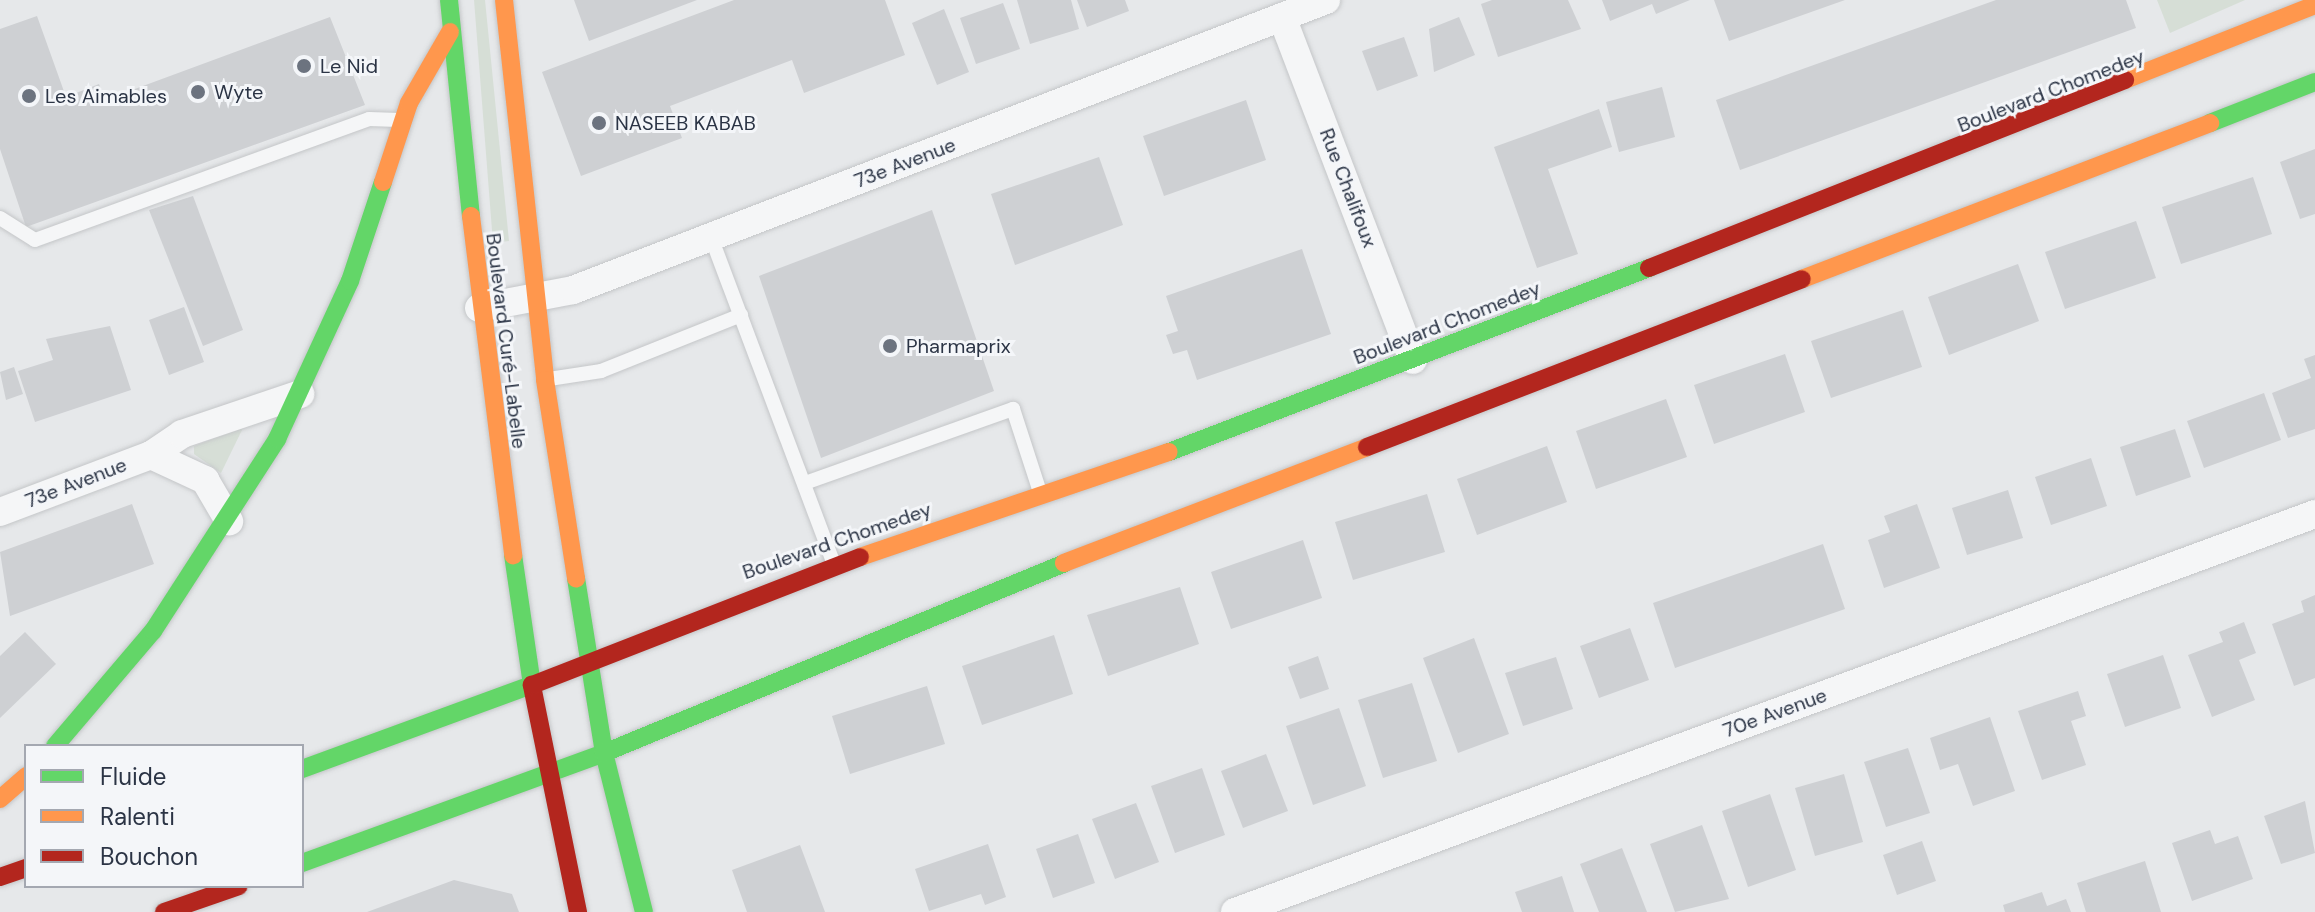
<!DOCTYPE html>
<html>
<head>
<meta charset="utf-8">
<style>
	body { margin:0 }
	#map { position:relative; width:2315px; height:912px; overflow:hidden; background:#e6e8ea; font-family:"DM Sans",sans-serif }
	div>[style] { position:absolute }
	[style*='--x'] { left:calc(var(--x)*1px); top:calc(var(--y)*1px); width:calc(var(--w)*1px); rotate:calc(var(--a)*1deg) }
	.green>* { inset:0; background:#d6ded6 }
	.building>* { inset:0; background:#ced0d3 }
	.roads { filter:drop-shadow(0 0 2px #c4c6c8) drop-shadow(0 0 2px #c4c6c8) }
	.lane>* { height:14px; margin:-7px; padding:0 7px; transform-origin:7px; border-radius:7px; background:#f5f6f7 }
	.street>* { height:28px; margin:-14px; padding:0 14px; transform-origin:14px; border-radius:14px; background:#f5f6f7 }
	.fast>* { height:18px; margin:-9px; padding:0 9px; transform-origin:9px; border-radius:9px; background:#63d668 }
	.slow>* { height:18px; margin:-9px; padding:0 9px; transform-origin:9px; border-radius:9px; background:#ff974d }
	.jam>* { height:18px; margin:-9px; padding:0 9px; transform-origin:9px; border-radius:9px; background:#b3261e }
	.dots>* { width:22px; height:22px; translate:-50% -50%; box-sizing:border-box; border:4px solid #f4f6f9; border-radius:50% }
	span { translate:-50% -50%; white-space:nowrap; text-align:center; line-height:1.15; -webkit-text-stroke:6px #f4f6f9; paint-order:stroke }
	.poi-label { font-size:20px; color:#2b3445 }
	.left { translate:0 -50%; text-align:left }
	.street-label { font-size:20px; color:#2b3445 }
	.legend { position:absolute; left:24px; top:744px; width:280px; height:144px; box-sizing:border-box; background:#f4f6f9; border:2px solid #a4a8b1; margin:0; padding:10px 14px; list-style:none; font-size:24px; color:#2b3445 }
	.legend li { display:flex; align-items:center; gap:16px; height:40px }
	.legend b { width:40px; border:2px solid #a4a8b1 }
</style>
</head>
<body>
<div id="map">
	<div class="green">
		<i style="clip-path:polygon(474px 0,485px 0,509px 241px,493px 243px)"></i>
		<i style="clip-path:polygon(2157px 0,2245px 0,2170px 33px)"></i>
		<i style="clip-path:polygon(243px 428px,221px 473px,194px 454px,194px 446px)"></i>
	</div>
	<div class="building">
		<i style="clip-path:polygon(574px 0,697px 0,589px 41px)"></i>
		<i style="clip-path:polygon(734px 0,885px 0,905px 55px,804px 93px,792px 60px,670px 106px,682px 138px,581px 176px,542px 72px)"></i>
		<i style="clip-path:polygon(1017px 0,1071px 0,1079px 29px,1030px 44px)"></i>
		<i style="clip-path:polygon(1077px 0,1125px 0,1129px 11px,1087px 27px)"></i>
		<i style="clip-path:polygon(1492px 0,1568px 0,1581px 29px,1498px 57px,1481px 4px)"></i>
		<i style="clip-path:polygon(1602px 0,1690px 0,1656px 14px,1652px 4px,1610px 21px)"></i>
		<i style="clip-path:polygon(1714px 0,1845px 0,1729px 41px)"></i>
		<i style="clip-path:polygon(1996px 0,2126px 0,2136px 28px,1740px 170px,1716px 100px)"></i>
		<i style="clip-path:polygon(1003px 3px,1020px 49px,976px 64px,960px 18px)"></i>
		<i style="clip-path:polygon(944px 9px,969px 72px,937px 85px,912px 23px)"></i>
		<i style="clip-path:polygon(37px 16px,66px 97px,99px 84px,105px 100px,330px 17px,365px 105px,26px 227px,0 149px,0 29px)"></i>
		<i style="clip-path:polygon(1459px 17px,1475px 55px,1434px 72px,1429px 29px)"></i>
		<i style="clip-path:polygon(1404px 37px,1418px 76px,1377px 91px,1362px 51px)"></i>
		<i style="clip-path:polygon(1662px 87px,1675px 137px,1619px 152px,1606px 102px)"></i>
		<i style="clip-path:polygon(1246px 100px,1266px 160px,1164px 196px,1143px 136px)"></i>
		<i style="clip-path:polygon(1599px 109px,1612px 147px,1548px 169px,1578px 254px,1537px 268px,1494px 147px)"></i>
		<i style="clip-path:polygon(2315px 149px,2315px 214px,2300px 219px,2280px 162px)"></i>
		<i style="clip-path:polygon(1099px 157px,1123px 225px,1015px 265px,991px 194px)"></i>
		<i style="clip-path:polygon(2253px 177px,2272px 234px,2181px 264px,2162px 207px)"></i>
		<i style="clip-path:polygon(193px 196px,243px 330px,203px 346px,149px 210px)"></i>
		<i style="clip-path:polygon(932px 210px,994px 391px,821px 458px,759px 276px)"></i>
		<i style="clip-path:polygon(2136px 221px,2156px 278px,2065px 309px,2045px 252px)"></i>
		<i style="clip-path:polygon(1302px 249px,1331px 334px,1197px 380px,1187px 350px,1173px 354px,1166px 335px,1178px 331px,1166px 296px)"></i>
		<i style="clip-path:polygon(2018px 264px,2039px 321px,1949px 355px,1928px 297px)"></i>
		<i style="clip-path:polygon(184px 307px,204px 362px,169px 375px,149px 320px)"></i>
		<i style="clip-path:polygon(1903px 310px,1922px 367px,1831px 398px,1811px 341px)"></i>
		<i style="clip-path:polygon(110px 326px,131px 390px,35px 422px,18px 371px,53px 360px,46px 339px)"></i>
		<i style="clip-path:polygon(1785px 354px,1805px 412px,1714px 444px,1694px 385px)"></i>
		<i style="clip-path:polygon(2315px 355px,2315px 429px,2288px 438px,2272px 393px,2311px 378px,2304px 359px)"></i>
		<i style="clip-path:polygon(14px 367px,23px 394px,6px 400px,0 372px)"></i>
		<i style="clip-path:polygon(2264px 393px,2281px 440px,2204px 468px,2187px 421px)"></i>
		<i style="clip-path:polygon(1666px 399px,1687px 457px,1596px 489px,1576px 431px)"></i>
		<i style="clip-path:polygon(2175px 429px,2191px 477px,2136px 496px,2120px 447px)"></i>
		<i style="clip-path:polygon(1547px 446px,1567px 502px,1477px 535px,1457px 479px)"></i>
		<i style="clip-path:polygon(2091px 458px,2107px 506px,2051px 525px,2035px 477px)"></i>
		<i style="clip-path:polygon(2008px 490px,2023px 538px,1967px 555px,1952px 508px)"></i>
		<i style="clip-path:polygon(1427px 494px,1445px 552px,1353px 580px,1335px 522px)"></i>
		<i style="clip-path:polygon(132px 504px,154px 564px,10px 616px,0 552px)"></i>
		<i style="clip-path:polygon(1917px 504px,1940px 568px,1884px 588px,1868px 540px,1890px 532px,1884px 516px)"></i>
		<i style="clip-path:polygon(1303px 540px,1322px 598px,1231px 629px,1211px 572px)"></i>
		<i style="clip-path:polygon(1823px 544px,1845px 609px,1675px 668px,1653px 603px)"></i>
		<i style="clip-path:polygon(1180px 587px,1199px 644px,1108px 676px,1087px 615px)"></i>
		<i style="clip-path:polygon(2315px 595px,2315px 678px,2294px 686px,2272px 624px,2304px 612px,2301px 601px)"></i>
		<i style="clip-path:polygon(2244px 622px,2256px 653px,2239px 660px,2255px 700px,2212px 717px,2188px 655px,2223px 642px,2219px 632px)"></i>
		<i style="clip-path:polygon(1630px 628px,1649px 680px,1599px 698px,1580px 646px)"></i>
		<i style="clip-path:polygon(25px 632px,56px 664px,0 718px,0 656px)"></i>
		<i style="clip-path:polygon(1054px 635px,1073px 694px,982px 725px,962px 666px)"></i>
		<i style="clip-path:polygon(1474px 638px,1509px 734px,1458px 753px,1423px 658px)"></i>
		<i style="clip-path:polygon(2163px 655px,2181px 708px,2125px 727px,2107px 674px)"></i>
		<i style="clip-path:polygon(1318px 656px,1329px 689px,1300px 699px,1288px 667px)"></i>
		<i style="clip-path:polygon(1556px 657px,1573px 709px,1523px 726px,1505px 673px)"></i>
		<i style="clip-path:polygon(1412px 683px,1437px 761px,1383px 778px,1358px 700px)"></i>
		<i style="clip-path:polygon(927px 686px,945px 744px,850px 774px,832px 716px)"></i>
		<i style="clip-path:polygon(2078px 691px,2086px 716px,2071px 721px,2086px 765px,2042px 780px,2018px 711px)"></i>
		<i style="clip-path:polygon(1339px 708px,1366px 786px,1313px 805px,1286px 726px)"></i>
		<i style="clip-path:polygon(1990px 717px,2015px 791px,1973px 806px,1958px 764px,1940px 770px,1930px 738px)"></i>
		<i style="clip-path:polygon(1908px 748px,1930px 813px,1886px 827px,1864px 762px)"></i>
		<i style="clip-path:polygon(1266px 754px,1288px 811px,1243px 828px,1221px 771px)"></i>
		<i style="clip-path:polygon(1202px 768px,1225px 835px,1175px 853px,1151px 786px)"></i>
		<i style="clip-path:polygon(1844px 774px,1863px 842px,1815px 856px,1795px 788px)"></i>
		<i style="clip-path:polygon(1770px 794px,1796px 870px,1748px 887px,1722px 811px)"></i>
		<i style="clip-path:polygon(2305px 801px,2315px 853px,2281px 864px,2264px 816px)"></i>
		<i style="clip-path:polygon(1136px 803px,1159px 862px,1115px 879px,1092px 819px)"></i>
		<i style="clip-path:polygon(1702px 825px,1729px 899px,1675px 912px,1650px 844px)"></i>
		<i style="clip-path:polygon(2210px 830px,2215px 844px,2238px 836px,2253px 879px,2192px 901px,2172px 843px)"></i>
		<i style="clip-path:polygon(1078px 834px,1095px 883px,1053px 898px,1036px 849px)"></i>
		<i style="clip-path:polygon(1922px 841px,1936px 881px,1897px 895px,1883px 855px)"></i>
		<i style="clip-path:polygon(988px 844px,1006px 897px,985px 905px,981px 894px,929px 911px,915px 869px)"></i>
		<i style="clip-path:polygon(800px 845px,825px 912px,747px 912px,732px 870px)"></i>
		<i style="clip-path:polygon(1622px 848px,1647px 912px,1599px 912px,1580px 864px)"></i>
		<i style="clip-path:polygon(2145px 861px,2161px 912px,2086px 912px,2077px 883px)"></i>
		<i style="clip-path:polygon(1562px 876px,1574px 912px,1522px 912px,1515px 892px)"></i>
		<i style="clip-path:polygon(454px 880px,512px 894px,519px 912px,367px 912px)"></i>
		<i style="clip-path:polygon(2042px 892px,2047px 906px,2066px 899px,2071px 912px,2005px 912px,2003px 905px)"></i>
	</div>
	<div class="roads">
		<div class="lane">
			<i style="--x:0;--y:218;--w:41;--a:32.2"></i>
			<i style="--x:35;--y:240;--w:355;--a:-19.9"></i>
			<i style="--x:369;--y:119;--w:30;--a:2"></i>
			<i style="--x:711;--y:237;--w:350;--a:69.4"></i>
			<i style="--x:549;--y:379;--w:53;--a:-8.7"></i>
			<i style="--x:601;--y:371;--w:151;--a:-21.8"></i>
			<i style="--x:805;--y:483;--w:221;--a:-19.6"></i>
			<i style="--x:1013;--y:409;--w:90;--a:72"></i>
		</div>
		<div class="street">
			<i style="--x:1282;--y:17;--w:367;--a:69.1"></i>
			<i style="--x:479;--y:308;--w:96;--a:-10.8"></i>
			<i style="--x:573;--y:290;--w:807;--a:-21.06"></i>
			<i style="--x:151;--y:455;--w:60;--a:24.8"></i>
			<i style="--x:205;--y:480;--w:48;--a:59.7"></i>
			<i style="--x:0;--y:512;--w:161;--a:-20.7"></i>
			<i style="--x:151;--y:455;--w:37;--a:-34"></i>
			<i style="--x:182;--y:434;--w:125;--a:-18.7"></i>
			<i style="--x:1235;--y:912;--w:1151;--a:-20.23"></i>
		</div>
		<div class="fast">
			<i style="--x:449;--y:0;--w:217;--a:84.2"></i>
			<i style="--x:2210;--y:123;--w:113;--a:-21.3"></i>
			<i style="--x:1169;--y:452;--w:514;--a:-20.97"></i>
			<i style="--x:55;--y:746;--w:151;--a:-49.6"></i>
			<i style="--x:153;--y:631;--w:229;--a:-57.1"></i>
			<i style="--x:277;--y:439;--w:174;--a:-65.2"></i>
			<i style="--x:350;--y:281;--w:104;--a:-71.6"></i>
			<i style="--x:302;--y:769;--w:245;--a:-20.1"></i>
			<i style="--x:532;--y:685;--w:131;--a:-98.3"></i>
			<i style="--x:302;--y:863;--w:321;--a:-20"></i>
			<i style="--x:604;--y:753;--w:176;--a:-99.1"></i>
			<i style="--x:644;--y:912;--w:164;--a:-104.1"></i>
			<i style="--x:604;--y:753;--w:498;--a:-22.4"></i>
		</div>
		<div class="slow">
			<i style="--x:504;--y:0;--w:382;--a:83.8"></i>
			<i style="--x:545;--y:380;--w:201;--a:81.1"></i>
			<i style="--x:2125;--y:80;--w:204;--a:-21.5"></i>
			<i style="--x:383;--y:182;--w:83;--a:-71.8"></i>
			<i style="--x:409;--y:103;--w:82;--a:-60"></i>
			<i style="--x:471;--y:216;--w:342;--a:82.9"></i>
			<i style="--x:1802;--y:279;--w:437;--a:-20.9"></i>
			<i style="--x:860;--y:557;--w:326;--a:-18.8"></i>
			<i style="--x:1064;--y:563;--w:324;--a:-20.9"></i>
			<i style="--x:0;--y:799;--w:35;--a:-41"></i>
		</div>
		<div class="jam">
			<i style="--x:1649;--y:268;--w:512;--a:-21.55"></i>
			<i style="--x:1367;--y:447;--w:466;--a:-21.1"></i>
			<i style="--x:0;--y:877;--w:28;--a:-19"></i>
			<i style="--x:164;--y:912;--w:79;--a:-19.1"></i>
			<i style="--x:578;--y:912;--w:232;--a:-101.5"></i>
			<i style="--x:532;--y:685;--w:352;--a:-21.3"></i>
		</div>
	</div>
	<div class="dots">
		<i style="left:304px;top:66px;background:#6c737f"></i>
		<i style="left:198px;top:92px;background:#6c737f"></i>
		<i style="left:29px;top:96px;background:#6c737f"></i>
		<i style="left:599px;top:123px;background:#6c737f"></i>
		<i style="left:890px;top:346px;background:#6c737f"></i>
	</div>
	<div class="poi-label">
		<span class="left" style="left:320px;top:66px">Le Nid</span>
		<span class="left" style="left:214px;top:92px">Wyte</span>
		<span class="left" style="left:45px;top:96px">Les Aimables</span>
		<span class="left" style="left:615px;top:123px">NASEEB KABAB</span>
		<span class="left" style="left:906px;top:346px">Pharmaprix</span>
	</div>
	<div class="street-label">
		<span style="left:2051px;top:91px;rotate:-21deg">Boulevard Chomedey</span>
		<span style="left:905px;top:163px;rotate:-21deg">73e Avenue</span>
		<span style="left:1348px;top:188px;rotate:69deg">Rue Chalifoux</span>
		<span style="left:1447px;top:323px;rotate:-21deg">Boulevard Chomedey</span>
		<span style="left:506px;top:341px;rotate:83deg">Boulevard Curé-Labelle</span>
		<span style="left:76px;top:483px;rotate:-21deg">73e Avenue</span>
		<span style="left:837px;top:541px;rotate:-19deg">Boulevard Chomedey</span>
		<span style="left:1775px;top:713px;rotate:-20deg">70e Avenue</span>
	</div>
	<ul class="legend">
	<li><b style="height:10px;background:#63d668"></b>Fluide</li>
	<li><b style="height:10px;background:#ff974d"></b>Ralenti</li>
	<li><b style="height:10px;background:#b3261e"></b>Bouchon</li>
	</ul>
</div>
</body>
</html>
